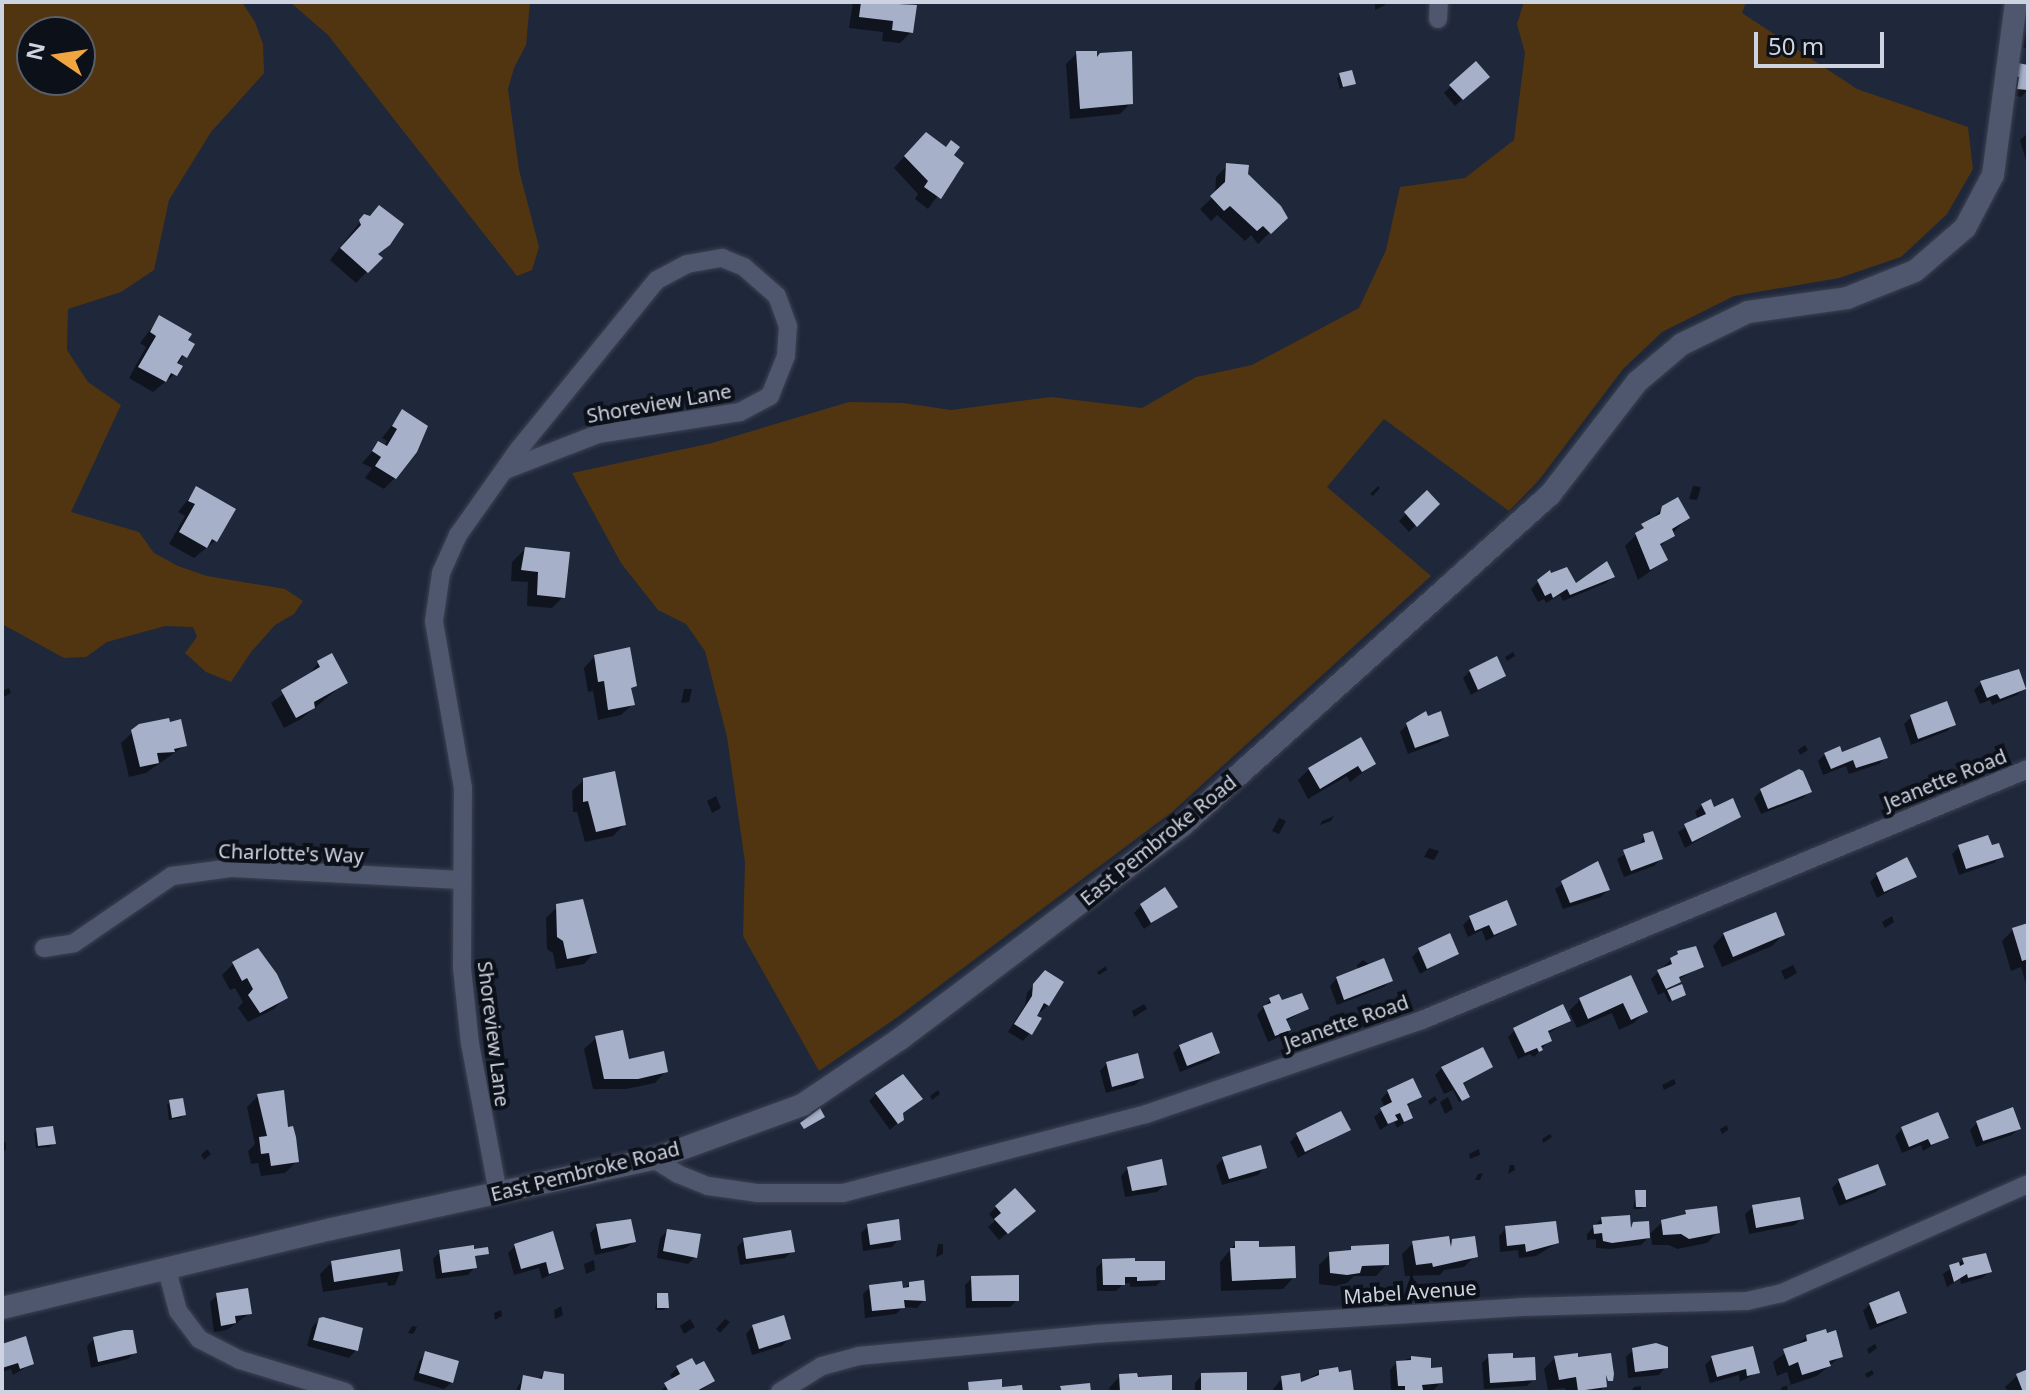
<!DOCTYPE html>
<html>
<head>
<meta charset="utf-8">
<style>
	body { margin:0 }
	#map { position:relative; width:2030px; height:1394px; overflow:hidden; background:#1f273a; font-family:"Noto Sans",sans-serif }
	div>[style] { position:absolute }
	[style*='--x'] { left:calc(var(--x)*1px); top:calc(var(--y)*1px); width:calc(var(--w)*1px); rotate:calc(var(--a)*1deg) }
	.green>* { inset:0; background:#513510 }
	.shadow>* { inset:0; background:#0007 }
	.building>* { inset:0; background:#a6b1c9 }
	.roads { filter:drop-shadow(0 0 2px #3c4252) drop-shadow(0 0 2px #3c4252) }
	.minor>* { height:18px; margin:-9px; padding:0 9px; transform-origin:9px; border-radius:9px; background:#4e576d }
	.tertiary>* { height:22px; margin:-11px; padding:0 11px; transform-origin:11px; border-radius:11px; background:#4e576d }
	span { translate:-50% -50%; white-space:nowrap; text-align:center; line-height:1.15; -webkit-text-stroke:8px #0c1018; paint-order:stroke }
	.street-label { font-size:20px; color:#cdd3e0 }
	.frame { position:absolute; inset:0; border:4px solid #cdd3e0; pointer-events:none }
	.north { position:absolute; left:16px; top:16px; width:80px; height:80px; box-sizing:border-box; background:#0c1018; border:2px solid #595e68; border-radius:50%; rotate:283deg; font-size:22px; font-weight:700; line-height:32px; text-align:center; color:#cdd3e0 }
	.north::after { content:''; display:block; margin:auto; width:28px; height:36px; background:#f1a540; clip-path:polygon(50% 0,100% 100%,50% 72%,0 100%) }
	.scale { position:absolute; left:1754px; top:32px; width:130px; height:36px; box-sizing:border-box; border:4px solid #cdd3e0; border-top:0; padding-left:10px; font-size:24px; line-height:28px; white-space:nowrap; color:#cdd3e0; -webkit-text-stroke:6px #0c1018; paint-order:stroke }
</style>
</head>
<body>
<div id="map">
	<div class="green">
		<i style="clip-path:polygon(evenodd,2px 2px,242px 2px,255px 22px,263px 44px,264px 73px,211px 132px,169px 200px,154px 270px,121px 292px,68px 309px,67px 350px,88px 382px,121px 405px,71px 512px,139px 532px,154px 553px,178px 566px,207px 576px,285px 589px,303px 601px,294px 614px,275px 625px,251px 652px,231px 682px,206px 672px,185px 653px,197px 637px,193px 627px,165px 626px,107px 642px,86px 657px,64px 658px,2px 624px,2px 2px,32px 32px,80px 32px,80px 80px,32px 80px,32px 32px)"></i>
		<i style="clip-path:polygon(290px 2px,530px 2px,526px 45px,514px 68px,508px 89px,519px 170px,539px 247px,532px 270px,517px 276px,328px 35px)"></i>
		<i style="clip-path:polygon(1524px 2px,1746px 2px,1742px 13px,1857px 89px,1968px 127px,1973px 169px,1947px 214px,1901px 257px,1839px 278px,1734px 296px,1662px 332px,1623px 369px,1539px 480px,1509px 511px,1384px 419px,1327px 487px,1431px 576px,1172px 812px,899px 1016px,819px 1071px,743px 936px,745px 862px,727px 737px,705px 651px,686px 624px,658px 610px,621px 563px,572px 473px,712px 443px,849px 402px,903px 403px,951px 410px,1051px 397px,1142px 408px,1196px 377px,1252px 365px,1359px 308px,1386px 250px,1400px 187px,1465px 178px,1514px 140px,1525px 53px,1517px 24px)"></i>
	</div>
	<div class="shadow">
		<i style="clip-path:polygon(853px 2px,908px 2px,911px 32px,900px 43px,882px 41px,883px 32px,849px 28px)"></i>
		<i style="clip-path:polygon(1375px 2px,1384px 2px,1385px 5px,1375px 10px)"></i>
		<i style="clip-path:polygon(2028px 28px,2028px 48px,2023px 48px,2026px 30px)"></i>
		<i style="clip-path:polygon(1077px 53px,1096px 61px,1131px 103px,1120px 114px,1070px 119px,1066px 64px)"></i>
		<i style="clip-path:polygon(2028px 67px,2028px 90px,2021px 97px,2011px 95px,2005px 82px)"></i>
		<i style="clip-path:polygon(1340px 75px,1354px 83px,1340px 89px,1337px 78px)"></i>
		<i style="clip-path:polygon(1480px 84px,1455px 106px,1444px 93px,1451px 86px)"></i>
		<i style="clip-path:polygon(2028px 133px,2028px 164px,2027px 164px,2020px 140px)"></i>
		<i style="clip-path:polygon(918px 141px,962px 163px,928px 209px,915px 199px,918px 194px,894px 168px)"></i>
		<i style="clip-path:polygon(1227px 166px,1246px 175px,1285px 218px,1258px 244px,1251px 235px,1245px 241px,1217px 215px,1211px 221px,1200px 209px,1215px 195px,1216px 177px)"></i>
		<i style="clip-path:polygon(365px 216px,380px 258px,356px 283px,330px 260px)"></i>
		<i style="clip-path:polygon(159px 318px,192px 344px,177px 365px,175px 374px,153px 392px,129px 378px,146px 347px,140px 343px)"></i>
		<i style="clip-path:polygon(402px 412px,395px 478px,384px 489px,365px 478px,372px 468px,362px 463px,379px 444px,384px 447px,387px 441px,382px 438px)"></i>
		<i style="clip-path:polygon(1378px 486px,1380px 488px,1373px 496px,1370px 494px)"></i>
		<i style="clip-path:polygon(1693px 486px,1701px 487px,1697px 500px,1689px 499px)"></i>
		<i style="clip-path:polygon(196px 489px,216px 540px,194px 558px,169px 544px,185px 516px,178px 512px)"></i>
		<i style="clip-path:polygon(1426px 493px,1437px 504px,1409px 532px,1399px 521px)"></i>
		<i style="clip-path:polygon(1663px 508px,1687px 518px,1659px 548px,1666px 560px,1638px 580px,1625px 546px)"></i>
		<i style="clip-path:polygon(524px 550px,568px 553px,563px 597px,552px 608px,527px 606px,528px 582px,511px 581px,512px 562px)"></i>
		<i style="clip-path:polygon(1613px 576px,1606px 583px,1563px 601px,1560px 595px,1546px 603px,1544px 599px,1538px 602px,1531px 589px,1538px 582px,1575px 586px)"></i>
		<i style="clip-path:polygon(1513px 652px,1515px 656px,1507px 661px,1505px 657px)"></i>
		<i style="clip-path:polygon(595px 656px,629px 689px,633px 704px,621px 715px,598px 720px,593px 691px,588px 692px,584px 668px)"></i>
		<i style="clip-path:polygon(318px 663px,345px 683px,301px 719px,284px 728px,271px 703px,308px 676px)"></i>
		<i style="clip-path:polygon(1470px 671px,1504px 676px,1471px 695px,1463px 678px)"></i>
		<i style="clip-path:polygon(1982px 683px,2024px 688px,2017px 695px,1992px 705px,1990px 700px,1980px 704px,1974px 690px)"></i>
		<i style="clip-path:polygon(9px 688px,11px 693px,2px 698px,2px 691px)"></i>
		<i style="clip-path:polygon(684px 689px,692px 689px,689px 702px,681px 703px)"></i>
		<i style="clip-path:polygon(1946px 704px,1954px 724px,1947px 731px,1911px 745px,1904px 724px,1911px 717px)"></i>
		<i style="clip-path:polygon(1407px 725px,1447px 735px,1440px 742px,1408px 754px,1400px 732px)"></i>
		<i style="clip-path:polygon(133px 732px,184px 746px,146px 773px,129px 777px,121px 743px)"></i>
		<i style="clip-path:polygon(1805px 745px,1808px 750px,1800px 755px,1798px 750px)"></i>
		<i style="clip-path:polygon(1825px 754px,1841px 755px,1886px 757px,1879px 764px,1849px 774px,1846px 766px,1823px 775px,1818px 761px)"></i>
		<i style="clip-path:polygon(1374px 764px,1350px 782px,1347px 776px,1308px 799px,1298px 780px,1309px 769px)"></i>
		<i style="clip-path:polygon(584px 780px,624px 825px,613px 836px,585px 842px,577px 812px,573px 812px,572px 791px)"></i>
		<i style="clip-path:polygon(1761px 791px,1810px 791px,1803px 798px,1761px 814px,1754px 798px)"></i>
		<i style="clip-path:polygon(716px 796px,721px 808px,712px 813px,707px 801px)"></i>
		<i style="clip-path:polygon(1702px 805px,1739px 816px,1685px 848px,1678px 832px,1698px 820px,1695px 812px)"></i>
		<i style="clip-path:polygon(1334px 816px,1331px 821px,1320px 825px,1322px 821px)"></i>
		<i style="clip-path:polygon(1279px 818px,1286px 821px,1279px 834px,1272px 831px)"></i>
		<i style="clip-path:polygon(1644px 836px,1661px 859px,1654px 866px,1624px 877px,1617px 859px,1638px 847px)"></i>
		<i style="clip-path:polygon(1959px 847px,1990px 848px,2002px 856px,1994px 863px,1959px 875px,1952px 854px)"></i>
		<i style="clip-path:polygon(1429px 848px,1439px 851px,1434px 860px,1424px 857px)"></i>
		<i style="clip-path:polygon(1596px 863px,1608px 890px,1601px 897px,1563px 909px,1555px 889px)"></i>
		<i style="clip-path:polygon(1877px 875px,1914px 877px,1877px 898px,1870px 882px)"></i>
		<i style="clip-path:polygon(558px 906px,595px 952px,584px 964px,556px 969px,553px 953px,547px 949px,546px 918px)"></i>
		<i style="clip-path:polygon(1141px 906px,1175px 907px,1144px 929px,1134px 913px)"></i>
		<i style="clip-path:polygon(1892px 916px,1894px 922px,1885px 928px,1882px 922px)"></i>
		<i style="clip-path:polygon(1470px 918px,1515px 925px,1486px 941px,1482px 930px,1468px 937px,1463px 925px)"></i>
		<i style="clip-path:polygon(2028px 925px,2028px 990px,2021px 967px,2011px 971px,2002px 941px,2013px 930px)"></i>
		<i style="clip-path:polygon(1724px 934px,1783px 935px,1772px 946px,1722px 967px,1713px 946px)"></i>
		<i style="clip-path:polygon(1419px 950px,1457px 953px,1420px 974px,1412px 957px)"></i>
		<i style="clip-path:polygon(1678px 953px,1702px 966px,1678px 980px,1669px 991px,1683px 995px,1669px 1002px,1664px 992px,1658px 995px,1651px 979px)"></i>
		<i style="clip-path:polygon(1363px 960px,1391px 980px,1384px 987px,1337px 1005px,1330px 986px,1337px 978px,1358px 970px,1357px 965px)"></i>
		<i style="clip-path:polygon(233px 964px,285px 997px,274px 1009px,248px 1022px,238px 1008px,243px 1002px,235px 988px,230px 990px,222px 975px)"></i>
		<i style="clip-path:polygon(1793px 965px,1797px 973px,1785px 980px,1781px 971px)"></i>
		<i style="clip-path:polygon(1106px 966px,1107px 970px,1099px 975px,1097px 972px)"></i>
		<i style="clip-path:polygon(1630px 977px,1645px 1012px,1634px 1023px,1619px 1030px,1612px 1013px,1577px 1028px,1569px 1011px,1580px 1000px)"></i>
		<i style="clip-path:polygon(1038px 980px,1048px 1005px,1041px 1012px,1038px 1010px,1030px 1033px,1023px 1041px,1008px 1032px,1025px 1005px,1027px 993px)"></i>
		<i style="clip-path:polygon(1270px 1000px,1306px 1009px,1285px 1022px,1288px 1029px,1281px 1036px,1268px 1042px,1257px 1015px)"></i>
		<i style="clip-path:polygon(1144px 1004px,1147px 1009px,1134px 1017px,1132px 1011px)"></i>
		<i style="clip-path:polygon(1569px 1021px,1547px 1034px,1550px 1040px,1534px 1057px,1530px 1054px,1518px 1059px,1508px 1037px,1515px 1030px)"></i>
		<i style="clip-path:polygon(596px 1038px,628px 1061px,666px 1071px,655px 1083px,626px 1089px,593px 1089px,584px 1049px)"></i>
		<i style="clip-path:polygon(1180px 1046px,1218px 1053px,1211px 1060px,1180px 1072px,1173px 1053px)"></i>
		<i style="clip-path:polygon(1107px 1063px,1142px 1078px,1135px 1085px,1106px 1093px,1100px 1071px)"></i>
		<i style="clip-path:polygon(1491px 1067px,1462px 1085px,1464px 1100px,1459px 1102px,1453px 1090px,1444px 1094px,1435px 1075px,1442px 1068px)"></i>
		<i style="clip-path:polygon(1674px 1079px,1676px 1084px,1664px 1090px,1662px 1085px)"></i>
		<i style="clip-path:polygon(938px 1090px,940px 1094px,932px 1100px,930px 1096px)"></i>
		<i style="clip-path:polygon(1388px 1092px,1420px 1097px,1406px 1107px,1411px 1117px,1403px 1124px,1397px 1128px,1394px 1121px,1380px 1130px,1374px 1117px,1385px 1108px,1381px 1099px)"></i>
		<i style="clip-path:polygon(876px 1094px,901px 1114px,902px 1119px,890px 1130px,869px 1101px)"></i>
		<i style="clip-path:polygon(258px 1096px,286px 1129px,297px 1161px,285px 1173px,261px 1176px,258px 1163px,251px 1164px,248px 1151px,255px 1144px,247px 1107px)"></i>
		<i style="clip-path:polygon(1435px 1096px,1437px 1100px,1430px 1105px,1428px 1101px)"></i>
		<i style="clip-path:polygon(1448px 1097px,1453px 1109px,1445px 1114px,1440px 1102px)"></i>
		<i style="clip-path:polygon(170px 1102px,184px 1115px,181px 1118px,169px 1120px,167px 1105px)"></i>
		<i style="clip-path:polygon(1977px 1123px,2019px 1128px,2012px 1135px,1976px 1147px,1970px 1130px)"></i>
		<i style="clip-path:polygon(1727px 1125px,1728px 1130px,1722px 1134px,1720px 1129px)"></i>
		<i style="clip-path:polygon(1902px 1129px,1947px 1137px,1923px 1151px,1921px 1145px,1902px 1153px,1895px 1136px)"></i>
		<i style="clip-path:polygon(37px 1130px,53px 1144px,50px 1147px,36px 1148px,34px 1133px)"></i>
		<i style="clip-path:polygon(1348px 1130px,1298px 1158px,1290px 1142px,1297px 1135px)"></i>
		<i style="clip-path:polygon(1550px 1134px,1552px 1137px,1543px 1143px,1542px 1139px)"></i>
		<i style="clip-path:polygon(6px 1142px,6px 1149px,2px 1154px,2px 1143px)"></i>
		<i style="clip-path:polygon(207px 1149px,211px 1154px,204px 1160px,201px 1155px)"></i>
		<i style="clip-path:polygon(1479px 1149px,1480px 1155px,1470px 1159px,1469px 1154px)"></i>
		<i style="clip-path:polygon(1223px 1159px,1265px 1167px,1258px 1175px,1222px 1185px,1216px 1166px)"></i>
		<i style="clip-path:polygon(1510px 1165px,1514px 1165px,1515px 1170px,1508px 1174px)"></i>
		<i style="clip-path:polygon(1128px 1168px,1165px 1185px,1157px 1192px,1125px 1197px,1121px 1176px)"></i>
		<i style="clip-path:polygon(1483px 1173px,1480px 1180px,1475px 1180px,1478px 1174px)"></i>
		<i style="clip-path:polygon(1839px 1181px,1883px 1185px,1876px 1192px,1839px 1206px,1832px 1188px)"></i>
		<i style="clip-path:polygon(1636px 1192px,1644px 1206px,1641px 1209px,1633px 1209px)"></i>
		<i style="clip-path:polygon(996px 1207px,1026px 1218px,999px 1240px,988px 1227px,995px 1221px,989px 1214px)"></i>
		<i style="clip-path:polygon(1753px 1207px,1802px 1218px,1795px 1225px,1749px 1234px,1745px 1214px)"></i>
		<i style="clip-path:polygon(1686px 1212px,1718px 1232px,1707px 1243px,1677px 1249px,1669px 1245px,1652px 1245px,1651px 1235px,1641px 1245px,1610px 1249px,1596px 1248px,1596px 1239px,1587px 1240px,1587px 1234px,1602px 1218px,1629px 1229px,1634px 1224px,1648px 1236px,1662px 1222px,1681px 1217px)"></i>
		<i style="clip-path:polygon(597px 1226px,634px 1241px,626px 1248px,595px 1255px,590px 1233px)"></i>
		<i style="clip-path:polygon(868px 1226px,899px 1239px,892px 1247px,863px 1251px,861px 1233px)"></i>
		<i style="clip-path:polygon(1506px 1228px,1557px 1243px,1536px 1256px,1519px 1258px,1518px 1250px,1500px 1252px,1499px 1236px)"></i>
		<i style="clip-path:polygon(667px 1231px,695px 1257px,688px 1264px,657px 1258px,660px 1238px)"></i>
		<i style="clip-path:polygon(744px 1240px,792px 1251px,785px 1258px,740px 1265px,737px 1247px)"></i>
		<i style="clip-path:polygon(1453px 1241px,1475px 1256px,1464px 1267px,1444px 1270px,1440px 1275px,1405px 1276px,1402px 1254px,1413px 1243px)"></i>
		<i style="clip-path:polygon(1236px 1243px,1257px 1246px,1294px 1277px,1283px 1289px,1221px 1291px,1220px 1262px)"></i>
		<i style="clip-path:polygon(938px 1244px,943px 1244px,943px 1254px,936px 1257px)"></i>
		<i style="clip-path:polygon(515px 1246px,562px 1269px,542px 1279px,539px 1268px,514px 1275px,508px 1253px)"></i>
		<i style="clip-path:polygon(1352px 1248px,1387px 1264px,1376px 1276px,1354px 1276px,1347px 1283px,1335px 1286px,1319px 1284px,1319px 1265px,1330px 1254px,1347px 1253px)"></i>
		<i style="clip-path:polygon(440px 1252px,486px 1253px,474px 1257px,475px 1267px,468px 1275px,436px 1279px,433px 1259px)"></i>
		<i style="clip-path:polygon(594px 1260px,595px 1270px,586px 1274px,584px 1264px)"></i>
		<i style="clip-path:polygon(1963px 1260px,1990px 1271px,1982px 1278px,1961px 1284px,1960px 1279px,1947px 1287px,1943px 1274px)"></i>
		<i style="clip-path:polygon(1103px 1261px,1163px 1279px,1156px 1286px,1130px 1287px,1130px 1283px,1124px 1283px,1116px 1291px,1097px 1291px,1096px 1268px)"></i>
		<i style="clip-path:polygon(332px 1262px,401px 1270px,395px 1285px,388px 1286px,387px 1282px,323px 1292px,320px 1274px)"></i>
		<i style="clip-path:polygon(972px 1278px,1017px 1300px,1010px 1307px,966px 1308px,965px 1285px)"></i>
		<i style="clip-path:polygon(910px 1283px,924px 1300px,917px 1308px,903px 1307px,896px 1314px,865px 1318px,863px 1294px,870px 1287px,901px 1292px)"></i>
		<i style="clip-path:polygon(217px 1295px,250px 1313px,227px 1330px,214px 1332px,210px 1302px)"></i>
		<i style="clip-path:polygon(658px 1295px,667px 1307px,664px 1310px,655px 1310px)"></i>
		<i style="clip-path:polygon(1870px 1304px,1904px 1312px,1897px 1319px,1870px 1330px,1863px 1311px)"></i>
		<i style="clip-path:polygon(561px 1306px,563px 1315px,555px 1319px,554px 1310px)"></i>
		<i style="clip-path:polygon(501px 1310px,502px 1316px,495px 1320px,494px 1313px)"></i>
		<i style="clip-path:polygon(690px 1319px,695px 1327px,684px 1334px,680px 1326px)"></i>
		<i style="clip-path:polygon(725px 1319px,730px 1322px,720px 1333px,716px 1329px)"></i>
		<i style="clip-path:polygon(319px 1320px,356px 1350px,349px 1358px,307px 1346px,312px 1327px)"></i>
		<i style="clip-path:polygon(412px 1326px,417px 1327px,413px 1334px,408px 1333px)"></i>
		<i style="clip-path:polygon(753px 1326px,789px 1339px,782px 1346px,752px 1355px,746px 1334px)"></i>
		<i style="clip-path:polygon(1807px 1337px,1841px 1356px,1817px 1376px,1787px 1386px,1788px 1392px,1779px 1392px,1782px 1387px,1791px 1385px,1787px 1372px,1777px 1376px,1773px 1362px)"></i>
		<i style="clip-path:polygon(94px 1339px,135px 1352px,128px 1359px,91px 1368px,87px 1346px)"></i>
		<i style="clip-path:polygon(1875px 1344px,1877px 1348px,1869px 1354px,1867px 1349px)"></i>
		<i style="clip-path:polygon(2px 1346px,32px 1364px,13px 1375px,11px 1369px,2px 1372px)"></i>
		<i style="clip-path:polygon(1633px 1350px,1666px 1367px,1659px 1375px,1628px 1378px,1626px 1357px)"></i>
		<i style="clip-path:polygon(426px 1354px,452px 1382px,444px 1389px,413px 1380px,419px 1361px)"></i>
		<i style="clip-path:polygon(1610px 1355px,1612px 1373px,1600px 1392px,1566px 1392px,1565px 1388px,1548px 1390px,1544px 1369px,1555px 1358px)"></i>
		<i style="clip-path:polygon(1489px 1356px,1533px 1359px,1534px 1379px,1527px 1386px,1484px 1389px,1482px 1363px)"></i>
		<i style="clip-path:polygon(1411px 1358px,1441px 1382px,1434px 1390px,1391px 1392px,1390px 1370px,1397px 1362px)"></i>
		<i style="clip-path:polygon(1712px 1358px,1758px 1372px,1740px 1382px,1739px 1375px,1710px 1383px,1705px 1365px)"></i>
		<i style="clip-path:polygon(677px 1368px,713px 1381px,699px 1392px,659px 1392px,673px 1380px,670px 1375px)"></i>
		<i style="clip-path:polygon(1872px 1370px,1874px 1374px,1867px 1378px,1865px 1374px)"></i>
		<i style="clip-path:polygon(1320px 1372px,1349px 1372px,1352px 1392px,1271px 1392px,1282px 1378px,1300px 1384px)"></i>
		<i style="clip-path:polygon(2028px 1372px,2028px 1392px,2008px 1392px,2005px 1387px,2017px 1376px)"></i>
		<i style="clip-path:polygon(544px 1373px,561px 1392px,515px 1392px,523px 1377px,537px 1380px)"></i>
		<i style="clip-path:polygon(1202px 1375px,1245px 1392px,1195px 1392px,1195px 1383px)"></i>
		<i style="clip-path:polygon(1120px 1376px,1170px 1377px,1170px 1392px,1110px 1392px,1109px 1388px)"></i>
		<i style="clip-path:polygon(1641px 1386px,1641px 1392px,1631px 1392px,1634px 1387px)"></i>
	</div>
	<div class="building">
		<i style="clip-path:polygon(861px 2px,917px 5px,913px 33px,892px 30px,893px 21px,859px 17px)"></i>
		<i style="clip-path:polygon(1076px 51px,1097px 51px,1097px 57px,1100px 53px,1132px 51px,1133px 104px,1080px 109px)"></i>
		<i style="clip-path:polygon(1476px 61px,1490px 77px,1463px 100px,1449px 85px)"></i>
		<i style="clip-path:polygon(2013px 62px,2028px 65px,2028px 90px,2017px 89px,2019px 77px,2011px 75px)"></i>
		<i style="clip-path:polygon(1352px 70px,1356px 84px,1343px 87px,1339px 73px)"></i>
		<i style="clip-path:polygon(926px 132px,946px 147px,951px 140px,960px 147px,954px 155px,964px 163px,941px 199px,924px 187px,928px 181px,904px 156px)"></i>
		<i style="clip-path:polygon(1226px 163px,1249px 165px,1248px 174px,1281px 206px,1288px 218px,1271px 234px,1263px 226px,1257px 231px,1230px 206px,1224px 211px,1210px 196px,1225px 182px)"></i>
		<i style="clip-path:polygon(379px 205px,404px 224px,390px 245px,378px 254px,383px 258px,368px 273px,340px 248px,361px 225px,359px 220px,364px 214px,370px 216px)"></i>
		<i style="clip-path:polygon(159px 315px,192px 334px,188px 340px,195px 344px,187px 358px,182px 355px,177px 363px,183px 366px,177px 376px,171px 373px,166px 382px,138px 367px,156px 336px,150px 332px)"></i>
		<i style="clip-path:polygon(402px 409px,428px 426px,417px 452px,396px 479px,375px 466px,381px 457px,372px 451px,378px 441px,387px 446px,397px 429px,392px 426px)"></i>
		<i style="clip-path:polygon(196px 486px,236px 509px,217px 542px,212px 539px,207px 548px,179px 532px,195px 504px,188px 501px)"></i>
		<i style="clip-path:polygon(1427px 490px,1440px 504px,1417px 527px,1404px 512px)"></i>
		<i style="clip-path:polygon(1678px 497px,1690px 518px,1672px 529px,1675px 536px,1660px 544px,1668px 560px,1650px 570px,1635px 533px,1644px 528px,1641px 524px,1660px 514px,1662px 506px)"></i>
		<i style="clip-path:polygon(525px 547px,570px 552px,565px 598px,537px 595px,538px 572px,521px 570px)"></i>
		<i style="clip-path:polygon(1607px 561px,1615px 577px,1570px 595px,1567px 589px,1553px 598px,1551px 593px,1545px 596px,1537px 580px,1550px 570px,1551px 573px,1567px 567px,1576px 583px)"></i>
		<i style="clip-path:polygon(630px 647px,637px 686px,631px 688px,635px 705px,608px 710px,604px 681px,598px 682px,594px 655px)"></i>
		<i style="clip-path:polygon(332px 653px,348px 683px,314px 702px,315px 708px,296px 718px,281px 690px,320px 667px,317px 661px)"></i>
		<i style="clip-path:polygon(1497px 656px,1506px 676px,1478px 690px,1469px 670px)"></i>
		<i style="clip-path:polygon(2019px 669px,2026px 689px,2000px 699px,1997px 694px,1987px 698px,1980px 681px)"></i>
		<i style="clip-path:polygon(1947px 701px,1956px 725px,1918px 739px,1910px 715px)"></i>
		<i style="clip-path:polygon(1426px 711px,1428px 716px,1441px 711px,1449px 736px,1415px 748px,1406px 723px)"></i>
		<i style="clip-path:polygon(169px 718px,170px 722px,181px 719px,187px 746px,174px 749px,175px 752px,157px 753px,159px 763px,140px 767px,131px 730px,139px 724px)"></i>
		<i style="clip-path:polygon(1361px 737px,1376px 764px,1362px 772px,1358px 766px,1320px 789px,1308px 768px)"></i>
		<i style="clip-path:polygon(1880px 737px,1888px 758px,1856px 768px,1853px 760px,1831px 769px,1824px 753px,1840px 746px,1842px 752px)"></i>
		<i style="clip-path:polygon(1799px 769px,1803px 771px,1812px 792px,1768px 809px,1760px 789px)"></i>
		<i style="clip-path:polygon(615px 771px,626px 825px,596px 832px,588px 801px,583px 802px,583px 778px)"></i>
		<i style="clip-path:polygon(1733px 798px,1741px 817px,1692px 842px,1684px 824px,1706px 814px,1701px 804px,1711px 799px,1714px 807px)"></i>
		<i style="clip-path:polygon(1653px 831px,1663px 859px,1631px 871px,1623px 850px,1645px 842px,1643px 834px)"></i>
		<i style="clip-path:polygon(1988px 835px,1992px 845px,1999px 843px,2004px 857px,1966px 869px,1958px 845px)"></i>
		<i style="clip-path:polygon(1907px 857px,1917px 877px,1884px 892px,1876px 873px)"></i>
		<i style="clip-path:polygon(1598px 861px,1610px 890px,1570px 903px,1561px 881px)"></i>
		<i style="clip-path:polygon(1165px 887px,1178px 907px,1151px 923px,1140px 904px)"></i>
		<i style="clip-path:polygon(583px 899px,597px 953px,567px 959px,563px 941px,557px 937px,556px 904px)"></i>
		<i style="clip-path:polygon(1507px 900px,1517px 925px,1494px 935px,1489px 925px,1475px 931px,1469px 916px)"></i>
		<i style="clip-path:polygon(1776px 912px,1785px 935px,1733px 957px,1723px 933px)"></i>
		<i style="clip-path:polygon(2028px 923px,2028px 959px,2022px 961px,2012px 928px)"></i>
		<i style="clip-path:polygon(1450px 933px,1459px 954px,1427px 969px,1418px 948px)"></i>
		<i style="clip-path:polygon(1696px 946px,1704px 967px,1679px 977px,1681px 982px,1666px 989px,1657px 970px,1672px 964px,1670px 958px,1678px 954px,1677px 951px)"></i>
		<i style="clip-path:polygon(258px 948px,277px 974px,288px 998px,260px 1013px,248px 995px,253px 989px,247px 978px,242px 981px,232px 962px)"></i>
		<i style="clip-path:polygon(1384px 958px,1393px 981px,1344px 1000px,1336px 977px)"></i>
		<i style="clip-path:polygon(1045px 970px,1064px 982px,1049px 1006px,1044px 1003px,1037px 1016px,1042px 1018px,1032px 1035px,1014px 1024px,1032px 996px,1033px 984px)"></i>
		<i style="clip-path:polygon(1631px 975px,1648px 1012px,1631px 1020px,1623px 1003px,1588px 1019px,1579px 998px)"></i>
		<i style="clip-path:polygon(1682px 984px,1686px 995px,1672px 1001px,1667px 990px)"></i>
		<i style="clip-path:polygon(1302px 993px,1309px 1009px,1286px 1019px,1291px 1030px,1275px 1036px,1263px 1006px,1271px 1003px,1269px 998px,1279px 994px,1282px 1000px)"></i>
		<i style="clip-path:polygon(1563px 1004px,1571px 1021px,1548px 1031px,1552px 1041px,1541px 1046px,1543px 1050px,1539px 1052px,1537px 1048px,1525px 1053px,1513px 1028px)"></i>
		<i style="clip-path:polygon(623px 1030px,629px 1059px,664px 1051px,668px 1072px,638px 1079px,604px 1079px,595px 1036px)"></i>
		<i style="clip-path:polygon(1212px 1032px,1220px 1053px,1187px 1066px,1179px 1045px)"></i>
		<i style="clip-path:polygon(1483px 1047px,1493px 1067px,1463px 1083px,1470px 1097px,1462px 1101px,1441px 1067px)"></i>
		<i style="clip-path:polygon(1138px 1053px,1144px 1078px,1112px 1087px,1106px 1062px)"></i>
		<i style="clip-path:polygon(903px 1074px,923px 1099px,903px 1113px,904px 1120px,898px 1124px,875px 1093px)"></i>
		<i style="clip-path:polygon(1413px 1078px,1422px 1097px,1407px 1104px,1413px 1118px,1404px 1122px,1400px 1113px,1395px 1115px,1398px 1120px,1388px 1124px,1380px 1108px,1392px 1102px,1387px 1090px)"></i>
		<i style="clip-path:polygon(284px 1090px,288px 1127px,293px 1126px,296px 1137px,299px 1162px,271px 1166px,269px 1153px,261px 1154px,259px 1137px,267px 1136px,257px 1094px)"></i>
		<i style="clip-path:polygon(183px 1098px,186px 1115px,172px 1118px,169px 1100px)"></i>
		<i style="clip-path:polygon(2013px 1107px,2021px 1129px,1983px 1141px,1976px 1121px)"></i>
		<i style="clip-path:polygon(820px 1108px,825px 1117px,804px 1129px,800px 1123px)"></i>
		<i style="clip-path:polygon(1341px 1111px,1351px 1130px,1305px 1152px,1296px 1133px)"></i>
		<i style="clip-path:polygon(1938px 1112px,1949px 1138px,1931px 1145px,1928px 1139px,1909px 1147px,1901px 1127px)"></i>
		<i style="clip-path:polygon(53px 1126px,56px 1144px,38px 1146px,36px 1128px)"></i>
		<i style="clip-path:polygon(1261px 1145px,1267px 1168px,1229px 1179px,1222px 1157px)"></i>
		<i style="clip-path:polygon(1162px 1159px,1167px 1185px,1132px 1191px,1127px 1167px)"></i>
		<i style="clip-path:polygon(1878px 1164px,1886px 1185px,1846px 1200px,1838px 1179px)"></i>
		<i style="clip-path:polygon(1015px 1188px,1036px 1211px,1008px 1234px,994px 1219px,1001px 1213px,995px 1206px)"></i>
		<i style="clip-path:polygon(1635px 1190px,1646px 1190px,1646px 1207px,1636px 1207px)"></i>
		<i style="clip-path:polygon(1800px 1197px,1804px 1219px,1756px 1228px,1752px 1205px)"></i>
		<i style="clip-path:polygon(1717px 1206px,1720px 1233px,1689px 1239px,1681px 1234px,1663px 1235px,1661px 1220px,1686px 1214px,1685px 1210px)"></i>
		<i style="clip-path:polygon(1630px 1215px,1631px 1228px,1633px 1222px,1649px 1221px,1650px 1238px,1612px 1243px,1603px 1241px,1602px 1233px,1594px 1234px,1593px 1225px,1602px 1224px,1601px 1217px)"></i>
		<i style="clip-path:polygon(631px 1219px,636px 1242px,601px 1249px,596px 1224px)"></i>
		<i style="clip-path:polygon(899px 1219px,901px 1240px,870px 1245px,867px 1224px)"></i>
		<i style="clip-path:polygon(1556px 1221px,1559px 1243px,1526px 1252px,1525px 1244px,1507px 1246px,1505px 1226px)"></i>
		<i style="clip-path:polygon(667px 1229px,701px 1234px,697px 1258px,663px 1251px)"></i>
		<i style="clip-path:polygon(791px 1230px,795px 1252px,746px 1259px,743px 1238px)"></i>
		<i style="clip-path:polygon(553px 1231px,564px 1269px,549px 1274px,546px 1262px,521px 1269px,514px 1244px)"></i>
		<i style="clip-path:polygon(1449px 1236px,1451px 1247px,1452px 1239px,1475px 1236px,1478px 1257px,1433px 1267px,1432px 1263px,1416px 1265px,1412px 1241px)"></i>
		<i style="clip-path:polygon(1235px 1241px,1259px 1241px,1259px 1247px,1295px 1246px,1296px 1278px,1232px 1281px,1230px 1248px,1235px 1248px)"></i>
		<i style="clip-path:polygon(1389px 1244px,1389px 1265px,1362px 1266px,1360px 1273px,1347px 1275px,1330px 1273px,1329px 1252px,1351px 1250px,1351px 1246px)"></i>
		<i style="clip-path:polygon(474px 1245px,474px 1249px,488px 1247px,489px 1254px,475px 1256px,477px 1268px,442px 1273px,439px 1250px)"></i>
		<i style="clip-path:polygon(400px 1249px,403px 1271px,334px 1282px,331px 1261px)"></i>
		<i style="clip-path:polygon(1986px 1253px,1992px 1272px,1968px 1278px,1967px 1274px,1954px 1282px,1949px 1265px,1959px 1262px,1960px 1266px,1964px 1264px,1962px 1258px)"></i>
		<i style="clip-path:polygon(1135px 1258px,1135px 1261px,1165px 1261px,1165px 1280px,1137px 1281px,1137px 1277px,1125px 1277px,1125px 1285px,1103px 1285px,1102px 1259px)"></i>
		<i style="clip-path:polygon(1019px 1275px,1019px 1301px,972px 1301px,971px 1276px)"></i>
		<i style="clip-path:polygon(924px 1280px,926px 1301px,904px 1300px,905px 1308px,872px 1311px,869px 1285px,902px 1281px,903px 1288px,909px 1287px,909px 1282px)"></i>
		<i style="clip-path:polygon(248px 1288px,252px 1314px,235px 1316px,236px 1323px,221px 1326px,216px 1293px)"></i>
		<i style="clip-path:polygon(1899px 1291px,1907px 1313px,1877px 1324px,1869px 1303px)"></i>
		<i style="clip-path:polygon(657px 1293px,668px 1293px,669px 1308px,657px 1308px)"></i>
		<i style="clip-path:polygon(784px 1315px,791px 1339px,759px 1349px,752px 1325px)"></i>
		<i style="clip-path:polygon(323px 1317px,363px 1328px,358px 1351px,313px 1340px,319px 1318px)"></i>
		<i style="clip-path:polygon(1826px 1329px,1827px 1333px,1836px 1330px,1843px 1357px,1829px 1361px,1831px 1366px,1802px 1375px,1798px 1362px,1789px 1366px,1783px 1349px,1807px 1341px,1806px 1335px)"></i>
		<i style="clip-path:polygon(124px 1330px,133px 1330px,137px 1353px,98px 1362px,93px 1337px)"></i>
		<i style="clip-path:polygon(26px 1336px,34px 1364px,20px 1369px,18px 1363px,2px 1368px,2px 1344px)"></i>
		<i style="clip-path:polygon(1656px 1343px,1668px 1347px,1668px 1368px,1635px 1372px,1632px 1348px)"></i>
		<i style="clip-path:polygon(1753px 1346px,1760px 1373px,1747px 1376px,1746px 1369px,1717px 1377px,1711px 1356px)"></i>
		<i style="clip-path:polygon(425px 1351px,459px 1361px,453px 1383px,419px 1373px)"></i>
		<i style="clip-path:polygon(1513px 1353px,1513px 1358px,1535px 1357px,1536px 1380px,1490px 1383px,1488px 1354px)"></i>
		<i style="clip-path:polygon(1578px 1353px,1578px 1357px,1611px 1353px,1614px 1374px,1613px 1381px,1608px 1381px,1606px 1375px,1607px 1387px,1578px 1391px,1576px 1377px,1559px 1380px,1554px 1356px)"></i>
		<i style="clip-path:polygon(1411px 1356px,1431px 1358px,1431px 1368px,1442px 1367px,1443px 1383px,1422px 1385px,1423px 1390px,1405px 1392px,1405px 1386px,1398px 1386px,1396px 1361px,1411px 1360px)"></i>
		<i style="clip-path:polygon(692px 1358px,696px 1365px,704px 1361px,715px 1381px,695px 1392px,669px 1392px,664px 1383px,680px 1374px,676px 1366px)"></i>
		<i style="clip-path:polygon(1338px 1367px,1339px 1372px,1351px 1370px,1354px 1392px,1283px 1392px,1281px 1376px,1300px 1373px,1301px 1382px,1319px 1375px,1319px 1370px)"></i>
		<i style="clip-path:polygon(2028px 1369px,2028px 1392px,2023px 1392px,2016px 1374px)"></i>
		<i style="clip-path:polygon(544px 1371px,564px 1374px,564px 1392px,520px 1392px,523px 1375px,542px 1379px)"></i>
		<i style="clip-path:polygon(1247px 1372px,1247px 1392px,1201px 1392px,1201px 1373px)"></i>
		<i style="clip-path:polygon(1137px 1373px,1138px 1377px,1172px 1375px,1172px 1392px,1120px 1392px,1119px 1374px)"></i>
		<i style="clip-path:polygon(1002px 1379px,1002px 1387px,1022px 1385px,1023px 1392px,969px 1392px,968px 1382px)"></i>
		<i style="clip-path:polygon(1090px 1383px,1091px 1392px,1062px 1392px,1060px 1386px)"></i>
	</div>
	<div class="roads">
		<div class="minor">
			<i style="--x:1438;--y:19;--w:17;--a:-87"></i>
			<i style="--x:44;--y:948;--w:30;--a:-9"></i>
			<i style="--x:74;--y:943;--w:119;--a:-34.4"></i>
			<i style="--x:172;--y:876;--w:61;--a:-7.6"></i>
			<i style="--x:232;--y:868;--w:229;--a:3"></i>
			<i style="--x:654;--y:1159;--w:28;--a:32"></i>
			<i style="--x:678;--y:1174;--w:32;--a:22"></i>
			<i style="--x:708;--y:1186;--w:49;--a:8.1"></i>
			<i style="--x:757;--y:1193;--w:86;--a:0"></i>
			<i style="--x:843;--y:1193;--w:313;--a:-14.6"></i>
			<i style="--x:1146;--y:1114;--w:292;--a:-18.8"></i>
			<i style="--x:1422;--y:1020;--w:656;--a:-22.5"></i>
			<i style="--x:498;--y:1193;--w:152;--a:-100.6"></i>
			<i style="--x:470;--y:1044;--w:76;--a:-96"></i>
			<i style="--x:462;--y:968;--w:180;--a:-89.7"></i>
			<i style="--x:463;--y:788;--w:169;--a:-99.9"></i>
			<i style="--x:434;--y:621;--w:49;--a:-81.7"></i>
			<i style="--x:441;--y:573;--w:42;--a:-65.9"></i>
			<i style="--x:458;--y:535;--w:105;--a:-54.7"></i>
			<i style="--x:519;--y:449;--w:218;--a:-50.8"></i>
			<i style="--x:657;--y:280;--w:34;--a:-28"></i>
			<i style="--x:687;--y:264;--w:36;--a:-10"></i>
			<i style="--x:722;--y:258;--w:24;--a:22"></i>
			<i style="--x:744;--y:267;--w:44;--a:41.3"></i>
			<i style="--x:777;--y:296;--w:32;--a:70"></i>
			<i style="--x:788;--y:326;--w:30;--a:94"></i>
			<i style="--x:786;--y:356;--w:43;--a:111.8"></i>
			<i style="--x:770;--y:396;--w:34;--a:152"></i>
			<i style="--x:740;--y:412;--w:144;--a:171.2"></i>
			<i style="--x:598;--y:434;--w:100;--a:158.8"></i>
			<i style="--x:167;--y:1270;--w:42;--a:75"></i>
			<i style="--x:178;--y:1311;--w:35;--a:53"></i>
			<i style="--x:199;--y:1339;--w:46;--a:27.1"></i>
			<i style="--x:240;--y:1360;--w:110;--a:16.9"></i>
			<i style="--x:780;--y:1392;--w:49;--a:-31.8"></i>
			<i style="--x:822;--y:1366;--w:38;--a:-15"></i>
			<i style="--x:859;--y:1356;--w:236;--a:-5.3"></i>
			<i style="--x:1094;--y:1334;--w:428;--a:-3.6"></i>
			<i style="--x:1521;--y:1307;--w:226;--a:-1.5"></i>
			<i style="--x:1747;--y:1301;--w:36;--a:-13"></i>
			<i style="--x:1782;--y:1293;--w:269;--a:-23.9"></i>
		</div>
		<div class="tertiary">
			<i style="--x:2;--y:1308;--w:339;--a:-13.5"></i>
			<i style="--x:332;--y:1229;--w:330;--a:-12.3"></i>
			<i style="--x:654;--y:1159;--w:158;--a:-20"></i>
			<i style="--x:802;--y:1105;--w:118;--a:-34"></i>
			<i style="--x:900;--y:1039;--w:355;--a:-37.1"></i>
			<i style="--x:1183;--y:825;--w:492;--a:-42"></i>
			<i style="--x:1549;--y:496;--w:144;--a:-52.3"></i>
			<i style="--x:1637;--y:382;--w:59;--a:-40.2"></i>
			<i style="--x:1682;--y:344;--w:73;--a:-25.9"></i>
			<i style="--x:1748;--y:312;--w:100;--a:-8"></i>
			<i style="--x:1847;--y:298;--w:73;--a:-21.7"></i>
			<i style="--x:1915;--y:271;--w:66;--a:-40.7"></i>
			<i style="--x:1965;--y:228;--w:60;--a:-62.2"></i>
			<i style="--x:1993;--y:175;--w:175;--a:-82.4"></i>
		</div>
	</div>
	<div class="street-label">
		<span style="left:659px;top:403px;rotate:-10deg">Shoreview Lane</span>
		<span style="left:1945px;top:779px;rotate:-22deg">Jeanette Road</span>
		<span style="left:1158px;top:840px;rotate:-39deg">East Pembroke Road</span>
		<span style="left:291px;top:853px;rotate:2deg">Charlotte's Way</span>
		<span style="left:1346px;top:1022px;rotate:-19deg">Jeanette Road</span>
		<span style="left:494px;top:1034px;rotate:83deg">Shoreview Lane</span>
		<span style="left:585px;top:1171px;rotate:-14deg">East Pembroke Road</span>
		<span style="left:1410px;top:1292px;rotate:-4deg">Mabel Avenue</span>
	</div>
	<div class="frame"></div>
	<div class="north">N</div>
	<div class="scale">50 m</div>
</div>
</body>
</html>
